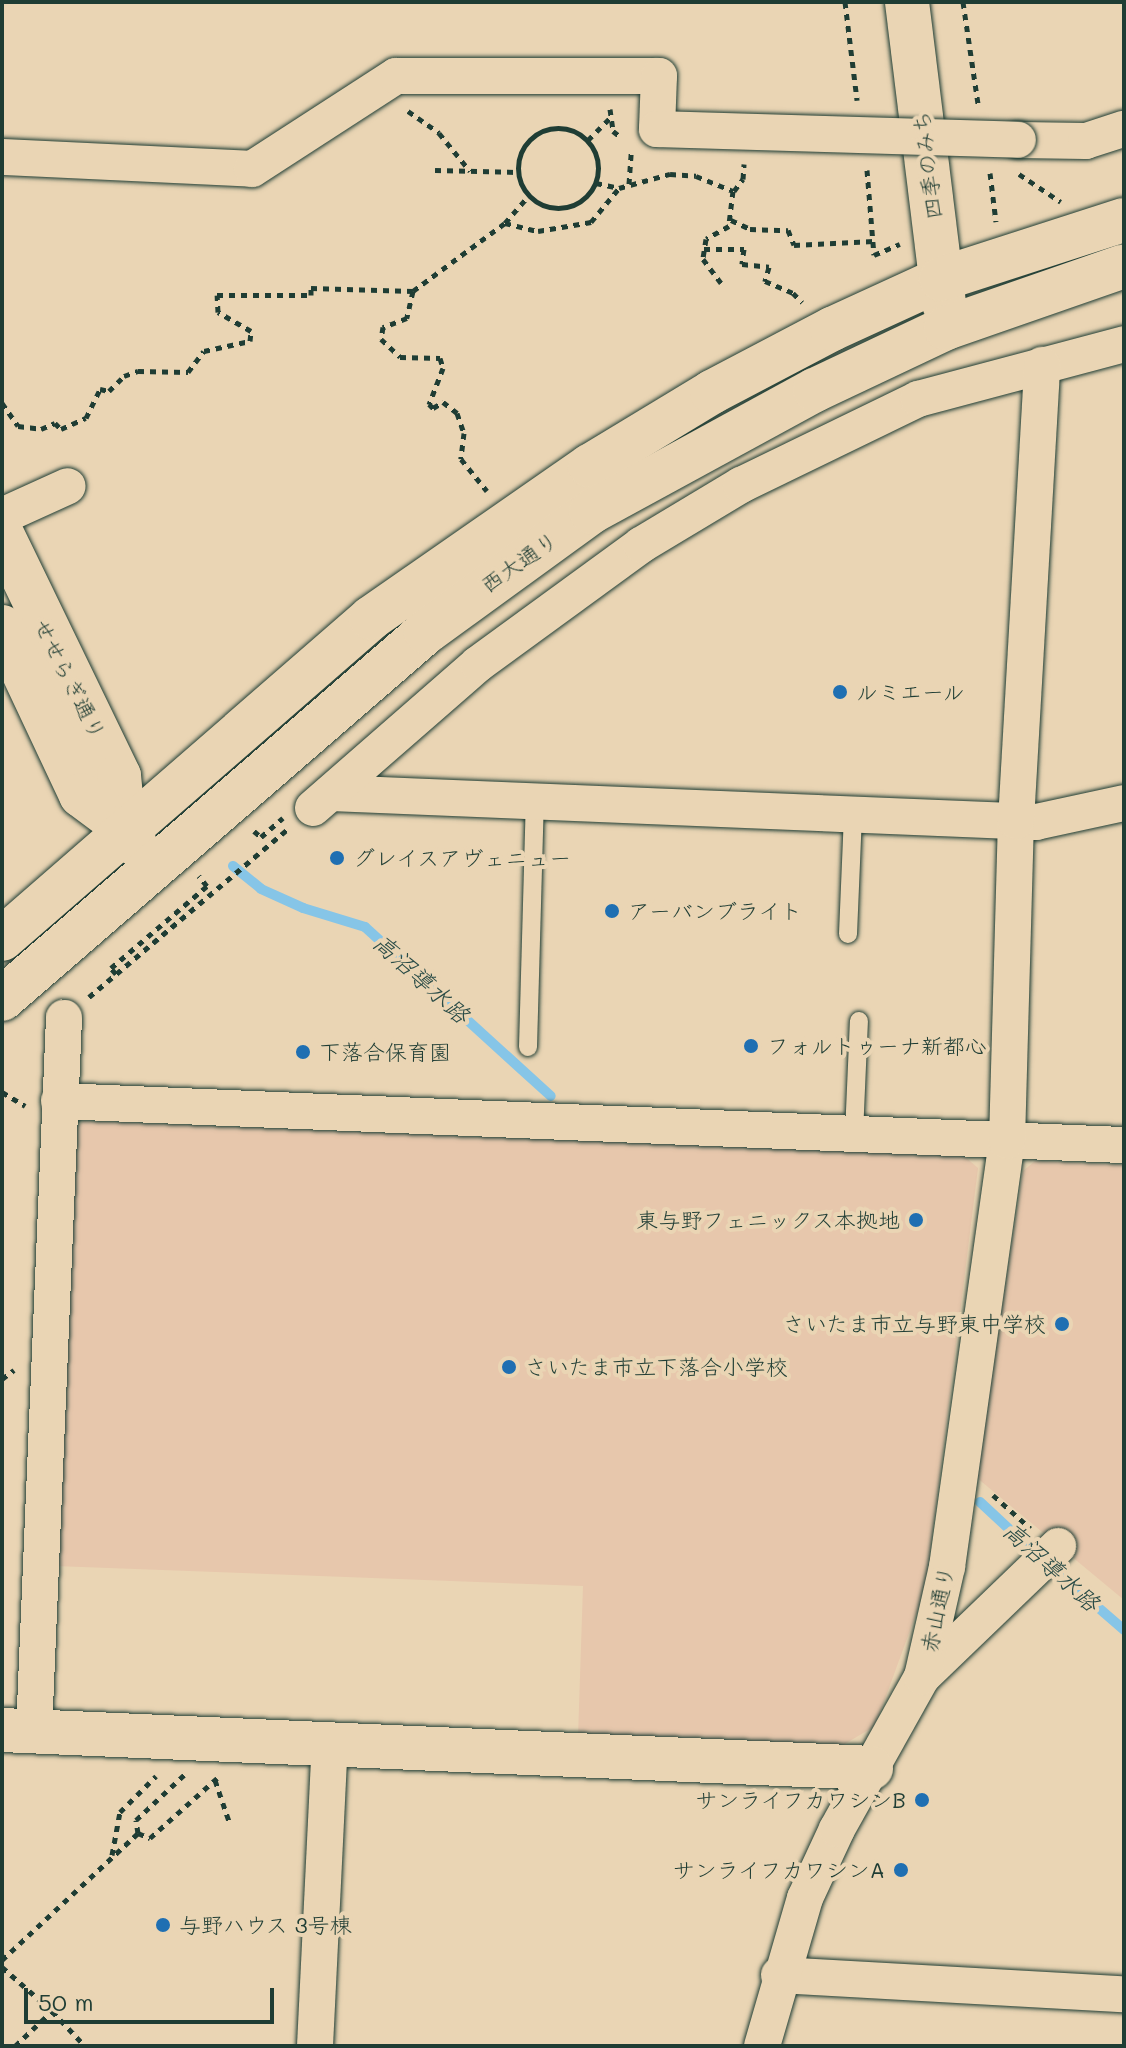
<!DOCTYPE html>
<html>
<head>
<meta charset="utf-8">
<style>
	body { margin:0 }
	#map { position:relative; width:1126px; height:2048px; overflow:hidden; background:#ead5b4; font-family:Mali,"Klee One",sans-serif }
	div>[style] { position:absolute }
	[style*='--x'] { left:calc(var(--x)*1px); top:calc(var(--y)*1px); width:calc(var(--w)*1px); rotate:calc(var(--a)*1deg) }
	.built>* { inset:0; background:#e7c7ac }
	.stream>* { height:10px; margin:-5px; padding:0 5px; transform-origin:5px; border-radius:5px; background:#86c5e7 }
	.path>* { height:5px; margin-top:-2.5px; transform-origin:0; background:repeating-linear-gradient(90deg,#1f3d34 0 6px,transparent 0 12px) }
	.path>.ring { margin:-2.5px; padding:0; box-sizing:content-box; background:none; border:5px solid #1f3d34; border-radius:50% }
	.roads { filter:drop-shadow(0 0 2px #1f3d34) drop-shadow(0 0 2px #1f3d34) }
	.lane>* { height:18px; margin:-9px; padding:0 9px; transform-origin:9px; border-radius:9px; background:#ead5b4 }
	.street>* { height:36px; margin:-18px; padding:0 18px; transform-origin:18px; border-radius:18px; background:#ead5b4 }
	.secondary>* { height:44px; margin:-22px; padding:0 22px; transform-origin:22px; border-radius:22px; background:#ead5b4 }
	.bridges { filter:drop-shadow(0 0 2px #1f3d34) drop-shadow(0 0 2px #1f3d34) }
	.street-bridge>* { height:36px; margin:-18px; padding:0 18px; transform-origin:18px; border-radius:18px; background:#ead5b4 }
	.dots>* { width:22px; height:22px; translate:-50% -50%; box-sizing:border-box; border:4px solid #ead5b4; border-radius:50% }
	span { translate:-50% -50%; white-space:nowrap; text-align:center; line-height:1.15; -webkit-text-stroke:8px #ead5b4; paint-order:stroke }
	.street-label { font-size:22px; color:#1f3d34 }
	.poi-label { font-size:22px; color:#1f3d34 }
	.left { translate:0 -50%; text-align:left }
	.right { translate:-100% -50%; text-align:right }
	.water-label { font-size:24px; color:#294b46; font-style:italic }
	.frame { position:absolute; inset:0; border:4px solid #1f3d34; pointer-events:none }
	.scale { position:absolute; left:24px; top:1988px; width:250px; height:36px; box-sizing:border-box; border:4px solid #1f3d34; border-top:0; padding-left:10px; font-size:24px; line-height:28px; white-space:nowrap; color:#1f3d34; -webkit-text-stroke:6px #ead5b4; paint-order:stroke }
</style>
</head>
<body>
<div id="map">
	<div class="built">
		<i style="clip-path:polygon(83px 1121px,964px 1156px,978px 1168px,926px 1587px,875px 1726px,838px 1748px,578px 1737px,583px 1586px,55px 1566px,73px 1131px)"></i>
		<i style="clip-path:polygon(1035px 1161px,1124px 1165px,1124px 1600px,976px 1477px,1023px 1171px)"></i>
	</div>
	<div class="stream">
		<i style="--x:233;--y:866;--w:36;--a:39"></i>
		<i style="--x:261;--y:889;--w:46;--a:24.3"></i>
		<i style="--x:303;--y:908;--w:65;--a:17"></i>
		<i style="--x:365;--y:927;--w:251;--a:42.3"></i>
		<i style="--x:980;--y:1502;--w:78;--a:42.9"></i>
		<i style="--x:1049;--y:1565;--w:99;--a:40.9"></i>
	</div>
	<div class="path">
		<i style="--x:845;--y:2;--w:99;--a:83"></i>
		<i style="--x:963;--y:2;--w:103;--a:81.6"></i>
		<i style="--x:610;--y:109;--w:22;--a:82"></i>
		<i style="--x:613;--y:131;--w:11;--a:38"></i>
		<i style="--x:408;--y:111;--w:38;--a:35"></i>
		<i style="--x:439;--y:133;--w:49;--a:50.8"></i>
		<i class="ring" style="left:518px;top:128px;width:75px;height:75px"></i>
		<i style="--x:588;--y:140;--w:31;--a:-45"></i>
		<i style="--x:435;--y:170;--w:82;--a:1.4"></i>
		<i style="--x:867;--y:170;--w:85;--a:85.3"></i>
		<i style="--x:874;--y:255;--w:28;--a:-23"></i>
		<i style="--x:990;--y:173;--w:49;--a:83"></i>
		<i style="--x:1019;--y:174;--w:50;--a:33.7"></i>
		<i style="--x:596;--y:183;--w:24;--a:12"></i>
		<i style="--x:619;--y:188;--w:53;--a:-15.4"></i>
		<i style="--x:670;--y:174;--w:26;--a:4"></i>
		<i style="--x:696;--y:176;--w:40;--a:22"></i>
		<i style="--x:733;--y:191;--w:35;--a:97"></i>
		<i style="--x:729;--y:226;--w:26;--a:151"></i>
		<i style="--x:706;--y:239;--w:20;--a:99"></i>
		<i style="--x:703;--y:259;--w:30;--a:53"></i>
		<i style="--x:629;--y:184;--w:31;--a:-86"></i>
		<i style="--x:734;--y:191;--w:15;--a:-53"></i>
		<i style="--x:743;--y:179;--w:15;--a:-86"></i>
		<i style="--x:731;--y:220;--w:21;--a:25"></i>
		<i style="--x:750;--y:229;--w:38;--a:2"></i>
		<i style="--x:788;--y:230;--w:16;--a:68"></i>
		<i style="--x:794;--y:245;--w:80;--a:-2.9"></i>
		<i style="--x:505;--y:223;--w:35;--a:-49"></i>
		<i style="--x:704;--y:249;--w:40;--a:0"></i>
		<i style="--x:744;--y:249;--w:15;--a:98"></i>
		<i style="--x:742;--y:264;--w:27;--a:6"></i>
		<i style="--x:769;--y:267;--w:15;--a:106"></i>
		<i style="--x:765;--y:281;--w:30;--a:23"></i>
		<i style="--x:793;--y:293;--w:13;--a:45"></i>
		<i style="--x:413;--y:291;--w:28;--a:103"></i>
		<i style="--x:407;--y:318;--w:26;--a:159"></i>
		<i style="--x:383;--y:327;--w:12;--a:99"></i>
		<i style="--x:381;--y:339;--w:26;--a:43"></i>
		<i style="--x:400;--y:357;--w:40;--a:1.4"></i>
		<i style="--x:440;--y:358;--w:10;--a:73"></i>
		<i style="--x:443;--y:368;--w:39;--a:111"></i>
		<i style="--x:429;--y:404;--w:6;--a:45"></i>
		<i style="--x:433;--y:408;--w:12;--a:-31"></i>
		<i style="--x:443;--y:402;--w:18;--a:38"></i>
		<i style="--x:457;--y:413;--w:21;--a:71"></i>
		<i style="--x:464;--y:433;--w:26;--a:97"></i>
		<i style="--x:461;--y:459;--w:41;--a:50.9"></i>
		<i style="--x:2;--y:403;--w:28;--a:55"></i>
		<i style="--x:18;--y:426;--w:23;--a:7"></i>
		<i style="--x:41;--y:429;--w:15;--a:-23"></i>
		<i style="--x:55;--y:423;--w:8;--a:45"></i>
		<i style="--x:61;--y:429;--w:27;--a:-24"></i>
		<i style="--x:86;--y:418;--w:32;--a:-64"></i>
		<i style="--x:100;--y:389;--w:9;--a:13"></i>
		<i style="--x:109;--y:391;--w:21;--a:-45"></i>
		<i style="--x:124;--y:376;--w:15;--a:-20"></i>
		<i style="--x:138;--y:371;--w:50;--a:1.1"></i>
		<i style="--x:188;--y:372;--w:26;--a:-53"></i>
		<i style="--x:204;--y:351;--w:47;--a:-12.3"></i>
		<i style="--x:250;--y:341;--w:10;--a:-84"></i>
		<i style="--x:251;--y:331;--w:38;--a:-150"></i>
		<i style="--x:218;--y:312;--w:17;--a:-93"></i>
		<i style="--x:217;--y:295;--w:94;--a:0"></i>
		<i style="--x:311;--y:295;--w:7;--a:-90"></i>
		<i style="--x:311;--y:288;--w:102;--a:1.7"></i>
		<i style="--x:413;--y:291;--w:114;--a:-36.5"></i>
		<i style="--x:505;--y:223;--w:34;--a:14"></i>
		<i style="--x:538;--y:231;--w:54;--a:-9.6"></i>
		<i style="--x:591;--y:222;--w:44;--a:-50.5"></i>
		<i style="--x:254;--y:831;--w:9;--a:41"></i>
		<i style="--x:261;--y:837;--w:29;--a:-41"></i>
		<i style="--x:116;--y:974;--w:8;--a:-130"></i>
		<i style="--x:111;--y:968;--w:126;--a:-40.5"></i>
		<i style="--x:207;--y:886;--w:13;--a:-129"></i>
		<i style="--x:89;--y:997;--w:262;--a:-40.2"></i>
		<i style="--x:2;--y:1092;--w:27;--a:31"></i>
		<i style="--x:2;--y:1379;--w:15;--a:-37"></i>
		<i style="--x:993;--y:1495;--w:50;--a:41.7"></i>
		<i style="--x:215;--y:1780;--w:46;--a:71.2"></i>
		<i style="--x:138;--y:1833;--w:13;--a:23"></i>
		<i style="--x:150;--y:1838;--w:90;--a:-41.8"></i>
		<i style="--x:112;--y:1855;--w:44;--a:-79.5"></i>
		<i style="--x:120;--y:1812;--w:51;--a:-45"></i>
		<i style="--x:2;--y:1960;--w:186;--a:-43"></i>
		<i style="--x:138;--y:1833;--w:13;--a:-99"></i>
		<i style="--x:136;--y:1820;--w:66;--a:-43.2"></i>
		<i style="--x:2;--y:1967;--w:67;--a:41.3"></i>
		<i style="--x:15;--y:2046;--w:51;--a:-43.4"></i>
		<i style="--x:52;--y:2011;--w:48;--a:46.7"></i>
	</div>
	<div class="roads">
		<div class="lane">
			<i style="--x:848;--y:934;--w:120;--a:-87.6"></i>
			<i style="--x:528;--y:1047;--w:246;--a:-88.4"></i>
			<i style="--x:854;--y:1134;--w:113;--a:-87.5"></i>
		</div>
		<div class="street">
			<i style="--x:1018;--y:140;--w:68;--a:0.8"></i>
			<i style="--x:1086;--y:141;--w:40;--a:-18"></i>
			<i style="--x:2;--y:516;--w:72;--a:-24.4"></i>
			<i style="--x:331;--y:793;--w:706;--a:2.36"></i>
			<i style="--x:1036;--y:822;--w:90;--a:-12.2"></i>
			<i style="--x:313;--y:808;--w:219;--a:-41.1"></i>
			<i style="--x:478;--y:664;--w:202;--a:-36.1"></i>
			<i style="--x:641;--y:545;--w:117;--a:-31"></i>
			<i style="--x:741;--y:485;--w:197;--a:-25.9"></i>
			<i style="--x:918;--y:399;--w:213;--a:-14.9"></i>
			<i style="--x:59;--y:1101;--w:1066;--a:2.37"></i>
			<i style="--x:922;--y:1677;--w:189;--a:-43.9"></i>
			<i style="--x:34;--y:1731;--w:714;--a:-87.59"></i>
			<i style="--x:779;--y:1975;--w:346;--a:3.2"></i>
			<i style="--x:315;--y:2046;--w:302;--a:-87.2"></i>
			<i style="--x:762;--y:2046;--w:154;--a:-73.8"></i>
			<i style="--x:805;--y:1898;--w:76;--a:-65.1"></i>
			<i style="--x:837;--y:1829;--w:174;--a:-60.8"></i>
			<i style="--x:922;--y:1677;--w:113;--a:-77.2"></i>
			<i style="--x:947;--y:1567;--w:430;--a:-82"></i>
			<i style="--x:1007;--y:1141;--w:320;--a:-88.4"></i>
			<i style="--x:1016;--y:821;--w:457;--a:-86.7"></i>
		</div>
		<div class="secondary">
			<i style="--x:907;--y:2;--w:305;--a:83"></i>
			<i style="--x:2;--y:534;--w:269;--a:64.2"></i>
			<i style="--x:119;--y:776;--w:51;--a:84.4"></i>
			<i style="--x:2;--y:627;--w:186;--a:64.8"></i>
			<i style="--x:81;--y:795;--w:54;--a:36.7"></i>
			<i style="--x:124;--y:827;--w:20;--a:57"></i>
			<i style="--x:2;--y:939;--w:489;--a:-41"></i>
			<i style="--x:371;--y:618;--w:267;--a:-34.8"></i>
			<i style="--x:590;--y:466;--w:143;--a:-31.2"></i>
			<i style="--x:712;--y:392;--w:136;--a:-27.7"></i>
			<i style="--x:832;--y:329;--w:120;--a:-24.6"></i>
			<i style="--x:941;--y:279;--w:192;--a:-17.9"></i>
			<i style="--x:2;--y:999;--w:561;--a:-40.88"></i>
			<i style="--x:426;--y:632;--w:204;--a:-36"></i>
			<i style="--x:591;--y:512;--w:255;--a:-28.6"></i>
			<i style="--x:815;--y:390;--w:145;--a:-25.3"></i>
			<i style="--x:946;--y:328;--w:188;--a:-19.2"></i>
			<i style="--x:2;--y:1730;--w:870;--a:2.5"></i>
		</div>
	</div>
	<div class="bridges">
		<div class="street-bridge">
			<i style="--x:2;--y:157;--w:250;--a:2.7"></i>
			<i style="--x:252;--y:169;--w:171;--a:-32.9"></i>
			<i style="--x:396;--y:76;--w:263;--a:0"></i>
			<i style="--x:659;--y:76;--w:53;--a:92.2"></i>
			<i style="--x:657;--y:129;--w:361;--a:1.7"></i>
		</div>
	</div>
	<div class="dots">
		<i style="left:840px;top:692px;background:#1f6fb2"></i>
		<i style="left:337px;top:858px;background:#1f6fb2"></i>
		<i style="left:612px;top:911px;background:#1f6fb2"></i>
		<i style="left:751px;top:1046px;background:#1f6fb2"></i>
		<i style="left:303px;top:1052px;background:#1f6fb2"></i>
		<i style="left:916px;top:1220px;background:#1f6fb2"></i>
		<i style="left:1062px;top:1324px;background:#1f6fb2"></i>
		<i style="left:509px;top:1367px;background:#1f6fb2"></i>
		<i style="left:922px;top:1800px;background:#1f6fb2"></i>
		<i style="left:901px;top:1870px;background:#1f6fb2"></i>
		<i style="left:163px;top:1925px;background:#1f6fb2"></i>
	</div>
	<div class="street-label">
		<span style="left:927px;top:165px;rotate:-97deg">四季のみち</span>
		<span style="left:519px;top:562px;rotate:-35deg">西大通り</span>
		<span style="left:70px;top:679px;rotate:63deg">せせらぎ通り</span>
		<span style="left:937px;top:1609px;rotate:-78deg">赤山通り</span>
	</div>
	<div class="poi-label">
		<span class="left" style="left:856px;top:692px">ルミエール</span>
		<span class="left" style="left:353px;top:858px">グレイスアヴェニュー</span>
		<span class="left" style="left:628px;top:911px">アーバンブライト</span>
		<span class="left" style="left:767px;top:1046px">フォルトゥーナ新都心</span>
		<span class="left" style="left:319px;top:1052px">下落合保育園</span>
		<span class="right" style="left:900px;top:1220px">東与野フェニックス本拠地</span>
		<span class="right" style="left:1046px;top:1324px">さいたま市立与野東中学校</span>
		<span class="left" style="left:525px;top:1367px">さいたま市立下落合小学校</span>
		<span class="right" style="left:906px;top:1800px">サンライフカワシンB</span>
		<span class="right" style="left:885px;top:1870px">サンライフカワシンA</span>
		<span class="left" style="left:179px;top:1925px">与野ハウス 3号棟</span>
	</div>
	<div class="water-label">
		<span style="left:422px;top:978px;rotate:42deg">高沼導水路</span>
		<span style="left:1052px;top:1566px;rotate:42deg">高沼導水路</span>
	</div>
	<div class="frame"></div>
	<div class="scale">50 m</div>
</div>
</body>
</html>
